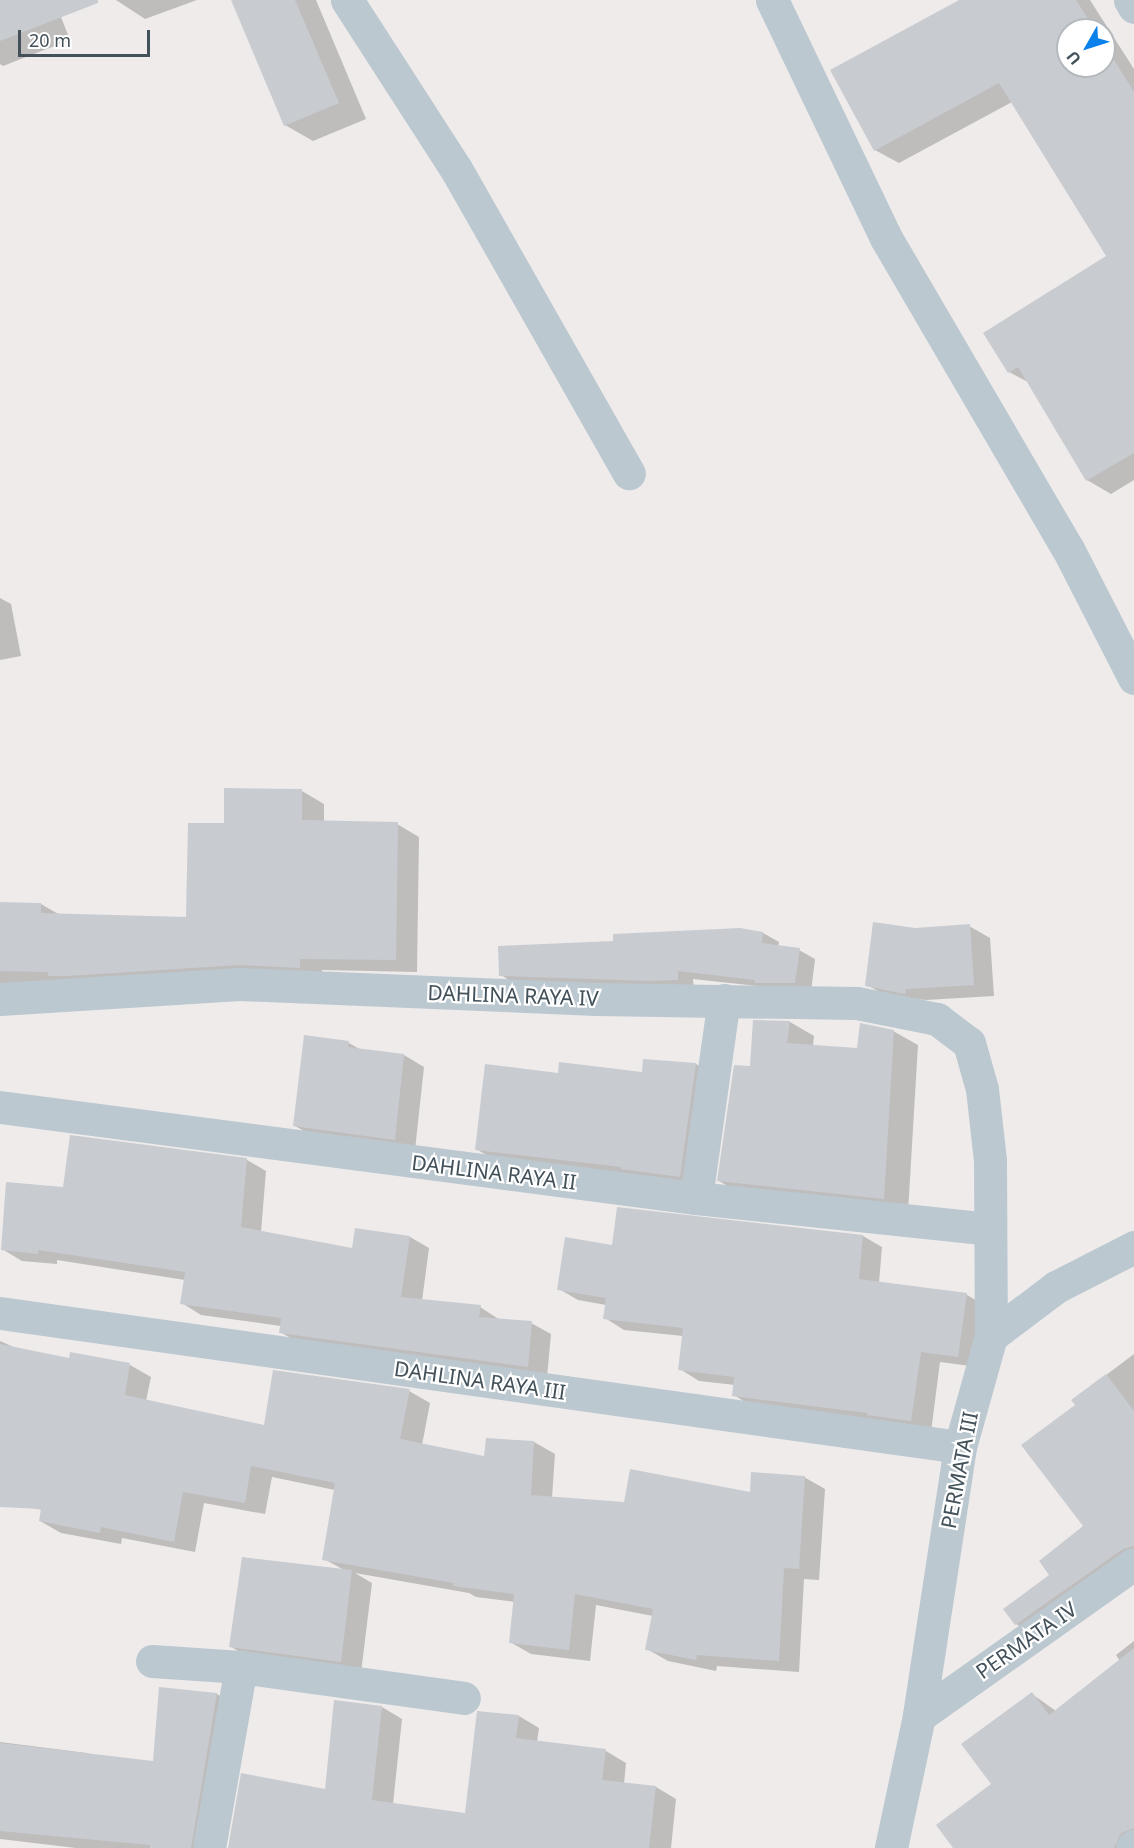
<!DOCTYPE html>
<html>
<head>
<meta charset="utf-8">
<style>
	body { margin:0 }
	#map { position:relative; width:1134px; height:1848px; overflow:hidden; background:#efebeb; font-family:"Noto Sans",sans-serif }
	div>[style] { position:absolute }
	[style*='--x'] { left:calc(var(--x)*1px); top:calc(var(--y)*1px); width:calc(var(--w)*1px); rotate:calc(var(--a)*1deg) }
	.shadow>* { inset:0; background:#0003 }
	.building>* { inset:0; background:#c8ccd1 }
	.street>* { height:33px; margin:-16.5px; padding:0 16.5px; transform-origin:16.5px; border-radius:16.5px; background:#bbc8d0 }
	span { translate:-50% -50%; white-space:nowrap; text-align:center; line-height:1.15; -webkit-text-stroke:4.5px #fff; paint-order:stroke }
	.street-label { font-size:21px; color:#43515a }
	.north { position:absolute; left:1056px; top:18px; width:60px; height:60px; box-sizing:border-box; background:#fff; border:2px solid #b4b9bd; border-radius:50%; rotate:231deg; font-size:16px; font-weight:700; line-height:24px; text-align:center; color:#43515a }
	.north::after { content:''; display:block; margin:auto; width:21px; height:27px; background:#0a80ea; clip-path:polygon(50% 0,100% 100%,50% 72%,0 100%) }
	.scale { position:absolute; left:18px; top:30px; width:132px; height:27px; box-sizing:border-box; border:3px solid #43515a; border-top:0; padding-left:8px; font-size:18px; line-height:21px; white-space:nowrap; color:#43515a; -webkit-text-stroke:4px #fff; paint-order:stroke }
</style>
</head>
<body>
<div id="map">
	<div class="shadow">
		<i style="clip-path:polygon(0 0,76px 0,57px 7px,70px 40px,3px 66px,0 64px)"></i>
		<i style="clip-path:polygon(116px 0,197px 0,145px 19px)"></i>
		<i style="clip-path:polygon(233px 0,316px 0,366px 119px,313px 141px,285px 125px)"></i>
		<i style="clip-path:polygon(evenodd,962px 0,1090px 0,1134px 69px,1134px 480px,1111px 494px,1087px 480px,1030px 383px,1009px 372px,1109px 256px,1012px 102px,899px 163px,875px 150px,962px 0,1068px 30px,1104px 30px,1104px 66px,1068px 66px,1068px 30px)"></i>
		<i style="clip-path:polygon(0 598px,11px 604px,21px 656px,0 660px)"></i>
		<i style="clip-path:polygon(302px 791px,324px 804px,324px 822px,397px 824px,419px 837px,417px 972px,322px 970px,322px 980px,0 983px,0 903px,41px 904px,60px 915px,187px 919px,226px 825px)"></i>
		<i style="clip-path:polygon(969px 926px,990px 938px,994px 996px,926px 1000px,887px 996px,867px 985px,915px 930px)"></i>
		<i style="clip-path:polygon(763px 933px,779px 942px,778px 947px,799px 950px,815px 959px,811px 992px,693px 979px,694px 988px,517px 985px,501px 975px)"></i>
		<i style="clip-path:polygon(790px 1022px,814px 1036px,813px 1046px,858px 1049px,893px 1031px,918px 1045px,908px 1212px,743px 1195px,719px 1181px,751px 1068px)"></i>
		<i style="clip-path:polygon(349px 1043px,361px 1050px,404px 1055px,424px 1067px,415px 1150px,315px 1137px,295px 1126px)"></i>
		<i style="clip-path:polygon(696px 1064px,716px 1076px,700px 1188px,497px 1161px,476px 1149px,559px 1074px,643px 1074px)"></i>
		<i style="clip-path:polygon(247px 1160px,266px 1171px,261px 1232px,353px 1250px,410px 1237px,429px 1248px,422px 1301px,480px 1307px,500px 1320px,531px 1323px,551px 1334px,547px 1377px,300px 1343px,280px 1332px,281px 1326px,201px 1315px,182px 1303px,185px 1280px,57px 1260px,57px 1264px,22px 1261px,2px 1249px,65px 1189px)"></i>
		<i style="clip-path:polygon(863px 1236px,882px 1247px,879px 1283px,967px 1295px,986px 1306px,978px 1367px,940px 1362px,931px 1432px,753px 1407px,734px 1395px,735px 1385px,699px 1381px,680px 1369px,683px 1336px,624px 1330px,605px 1318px,606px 1305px,578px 1300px,559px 1289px,613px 1246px)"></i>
		<i style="clip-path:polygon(0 1341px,16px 1348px,70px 1359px,71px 1354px,130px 1365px,151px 1377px,146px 1401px,266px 1426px,409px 1391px,430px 1403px,422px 1445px,486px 1458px,534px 1442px,555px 1454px,552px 1498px,625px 1503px,751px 1494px,804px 1477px,825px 1489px,819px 1580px,804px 1579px,799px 1672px,717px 1666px,716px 1671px,668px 1661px,647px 1649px,653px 1616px,596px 1605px,590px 1661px,531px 1654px,510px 1642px,515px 1602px,476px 1597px,469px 1593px,355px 1573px,372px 1583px,361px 1673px,251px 1658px,231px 1647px,344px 1570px,324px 1559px,335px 1490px,272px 1477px,265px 1514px,204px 1503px,195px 1552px,122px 1538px,121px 1544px,61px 1533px,40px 1521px,42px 1510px,8px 1503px,0 1499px)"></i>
		<i style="clip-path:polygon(1134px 1354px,1134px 1566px,1036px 1636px,1016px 1624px,1085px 1527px,1077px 1405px,1073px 1400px)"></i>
		<i style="clip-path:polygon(1134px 1641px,1134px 1848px,955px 1848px,993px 1784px,1032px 1694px,1056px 1711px,1120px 1661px,1116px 1655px)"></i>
		<i style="clip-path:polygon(161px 1688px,217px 1694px,237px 1706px,212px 1848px,76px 1848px,0 1839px,0 1742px,87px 1753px,94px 1757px,155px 1763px)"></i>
		<i style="clip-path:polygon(382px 1707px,402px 1719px,393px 1804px,466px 1815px,519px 1716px,539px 1728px,537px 1742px,606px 1751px,626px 1763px,624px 1784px,656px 1787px,676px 1799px,671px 1848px,229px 1848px,326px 1791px)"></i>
	</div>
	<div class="building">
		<i style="clip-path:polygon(0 0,98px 0,98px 3px,0 41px)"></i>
		<i style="clip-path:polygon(231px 0,295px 0,339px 103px,284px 126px)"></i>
		<i style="clip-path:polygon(959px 0,1076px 0,1095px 30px,1068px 30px,1068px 66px,1104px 66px,1104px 44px,1134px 92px,1134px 453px,1086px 481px,1018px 367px,1008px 373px,983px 333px,1106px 256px,999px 83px,874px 151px,830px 70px)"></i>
		<i style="clip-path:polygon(224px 788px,302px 789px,302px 820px,398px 822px,396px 960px,300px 959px,300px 968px,239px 965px,67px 976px,48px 976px,48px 972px,0 971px,0 902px,41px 903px,41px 913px,186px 917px,188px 823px,224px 823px)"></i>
		<i style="clip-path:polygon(873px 922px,915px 928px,970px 924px,974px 985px,906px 989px,905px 994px,865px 986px)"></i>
		<i style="clip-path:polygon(740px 928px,763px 932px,762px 943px,800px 948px,795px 983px,755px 983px,755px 980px,678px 971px,678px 980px,650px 981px,499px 976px,498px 946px,613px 941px,613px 934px)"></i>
		<i style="clip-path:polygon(753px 1020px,790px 1021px,787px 1043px,857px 1048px,860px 1023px,894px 1030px,884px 1199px,717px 1181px,734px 1065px,750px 1066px)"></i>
		<i style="clip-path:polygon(304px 1035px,349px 1041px,348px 1047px,404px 1054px,395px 1140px,293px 1126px)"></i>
		<i style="clip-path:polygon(643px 1059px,696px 1063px,680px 1177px,621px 1169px,621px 1167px,475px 1150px,485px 1064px,558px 1073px,559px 1062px,642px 1072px)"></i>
		<i style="clip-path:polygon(70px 1135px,247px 1158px,241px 1227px,352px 1248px,355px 1228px,410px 1236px,401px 1297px,481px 1305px,479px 1317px,532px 1321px,528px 1367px,279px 1333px,281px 1318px,180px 1304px,185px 1272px,38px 1250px,38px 1254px,1px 1250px,6px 1182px,63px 1187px)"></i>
		<i style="clip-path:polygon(617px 1207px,863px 1235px,859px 1279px,967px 1293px,958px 1357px,921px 1352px,911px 1421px,867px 1415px,867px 1413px,732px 1396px,734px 1377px,678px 1370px,683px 1328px,603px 1319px,606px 1298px,557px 1290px,565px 1237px,612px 1245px)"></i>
		<i style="clip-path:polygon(0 1344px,69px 1358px,70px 1352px,130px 1363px,125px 1395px,264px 1425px,273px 1370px,410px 1389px,400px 1439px,484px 1456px,486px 1438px,534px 1441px,531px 1495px,624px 1502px,630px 1469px,750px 1492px,751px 1472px,805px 1476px,799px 1569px,784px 1568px,779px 1661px,697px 1655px,696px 1660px,645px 1650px,653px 1609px,575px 1594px,569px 1650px,509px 1643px,514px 1594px,453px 1586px,454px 1583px,322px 1560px,335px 1483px,251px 1466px,245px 1503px,183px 1492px,174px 1542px,101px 1527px,100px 1533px,39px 1521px,41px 1509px,0 1507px)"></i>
		<i style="clip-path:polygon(1106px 1374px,1134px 1411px,1134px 1546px,1123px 1549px,1015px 1625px,1003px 1609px,1049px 1575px,1039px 1561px,1083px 1526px,1021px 1445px,1075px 1405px,1071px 1400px)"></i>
		<i style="clip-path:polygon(242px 1557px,352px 1570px,341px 1662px,229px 1647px)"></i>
		<i style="clip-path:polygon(1134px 1648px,1134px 1828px,1121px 1833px,1114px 1848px,953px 1848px,936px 1825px,991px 1784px,961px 1744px,1032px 1692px,1049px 1715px)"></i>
		<i style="clip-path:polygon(159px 1687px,217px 1693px,191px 1848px,150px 1848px,150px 1845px,0 1831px,0 1743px,153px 1761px)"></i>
		<i style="clip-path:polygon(334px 1700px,382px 1706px,372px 1800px,465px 1813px,477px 1711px,519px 1715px,516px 1738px,606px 1749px,602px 1780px,656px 1786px,649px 1848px,228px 1848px,241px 1773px,325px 1789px)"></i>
	</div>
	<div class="street">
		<i style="--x:347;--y:0;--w:201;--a:57.2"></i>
		<i style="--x:456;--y:169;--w:350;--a:60.4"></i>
		<i style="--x:772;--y:0;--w:264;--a:64.4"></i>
		<i style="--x:886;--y:238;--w:360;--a:59.7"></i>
		<i style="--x:1068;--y:549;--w:145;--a:62.9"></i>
		<i style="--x:1130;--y:0;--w:8;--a:60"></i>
		<i style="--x:0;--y:999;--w:240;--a:-3.6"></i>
		<i style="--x:240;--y:984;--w:356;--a:2.4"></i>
		<i style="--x:596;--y:999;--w:261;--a:0.9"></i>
		<i style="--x:857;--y:1003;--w:82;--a:11.3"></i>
		<i style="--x:937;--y:1019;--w:40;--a:37"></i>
		<i style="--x:969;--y:1043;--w:48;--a:74.2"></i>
		<i style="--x:982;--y:1089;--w:71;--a:83.6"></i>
		<i style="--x:990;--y:1160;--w:176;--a:89.7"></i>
		<i style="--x:991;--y:1336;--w:115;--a:105.6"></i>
		<i style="--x:960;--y:1447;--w:272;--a:98.7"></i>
		<i style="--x:919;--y:1716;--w:135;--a:102"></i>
		<i style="--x:0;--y:1107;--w:702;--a:7.45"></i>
		<i style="--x:696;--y:1198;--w:295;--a:6"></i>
		<i style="--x:696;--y:1198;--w:200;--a:-82"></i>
		<i style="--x:0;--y:1313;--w:969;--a:7.95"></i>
		<i style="--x:991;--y:1336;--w:81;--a:-37"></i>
		<i style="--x:1056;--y:1287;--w:88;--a:-27.1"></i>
		<i style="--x:152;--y:1661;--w:89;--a:3.9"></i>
		<i style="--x:241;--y:1667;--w:225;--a:7.9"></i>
		<i style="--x:919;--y:1716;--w:263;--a:-35.3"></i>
		<i style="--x:209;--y:1848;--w:184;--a:-80"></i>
		<i style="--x:1132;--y:1848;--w:3;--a:-45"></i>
	</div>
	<div class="street-label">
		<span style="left:513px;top:995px;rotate:2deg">DAHLINA RAYA IV</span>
		<span style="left:494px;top:1172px;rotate:7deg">DAHLINA RAYA II</span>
		<span style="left:480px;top:1380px;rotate:8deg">DAHLINA RAYA III</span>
		<span style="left:959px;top:1470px;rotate:-79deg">PERMATA III</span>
		<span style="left:1026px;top:1640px;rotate:-35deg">PERMATA IV</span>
	</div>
	<div class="north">U</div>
	<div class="scale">20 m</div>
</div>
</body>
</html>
